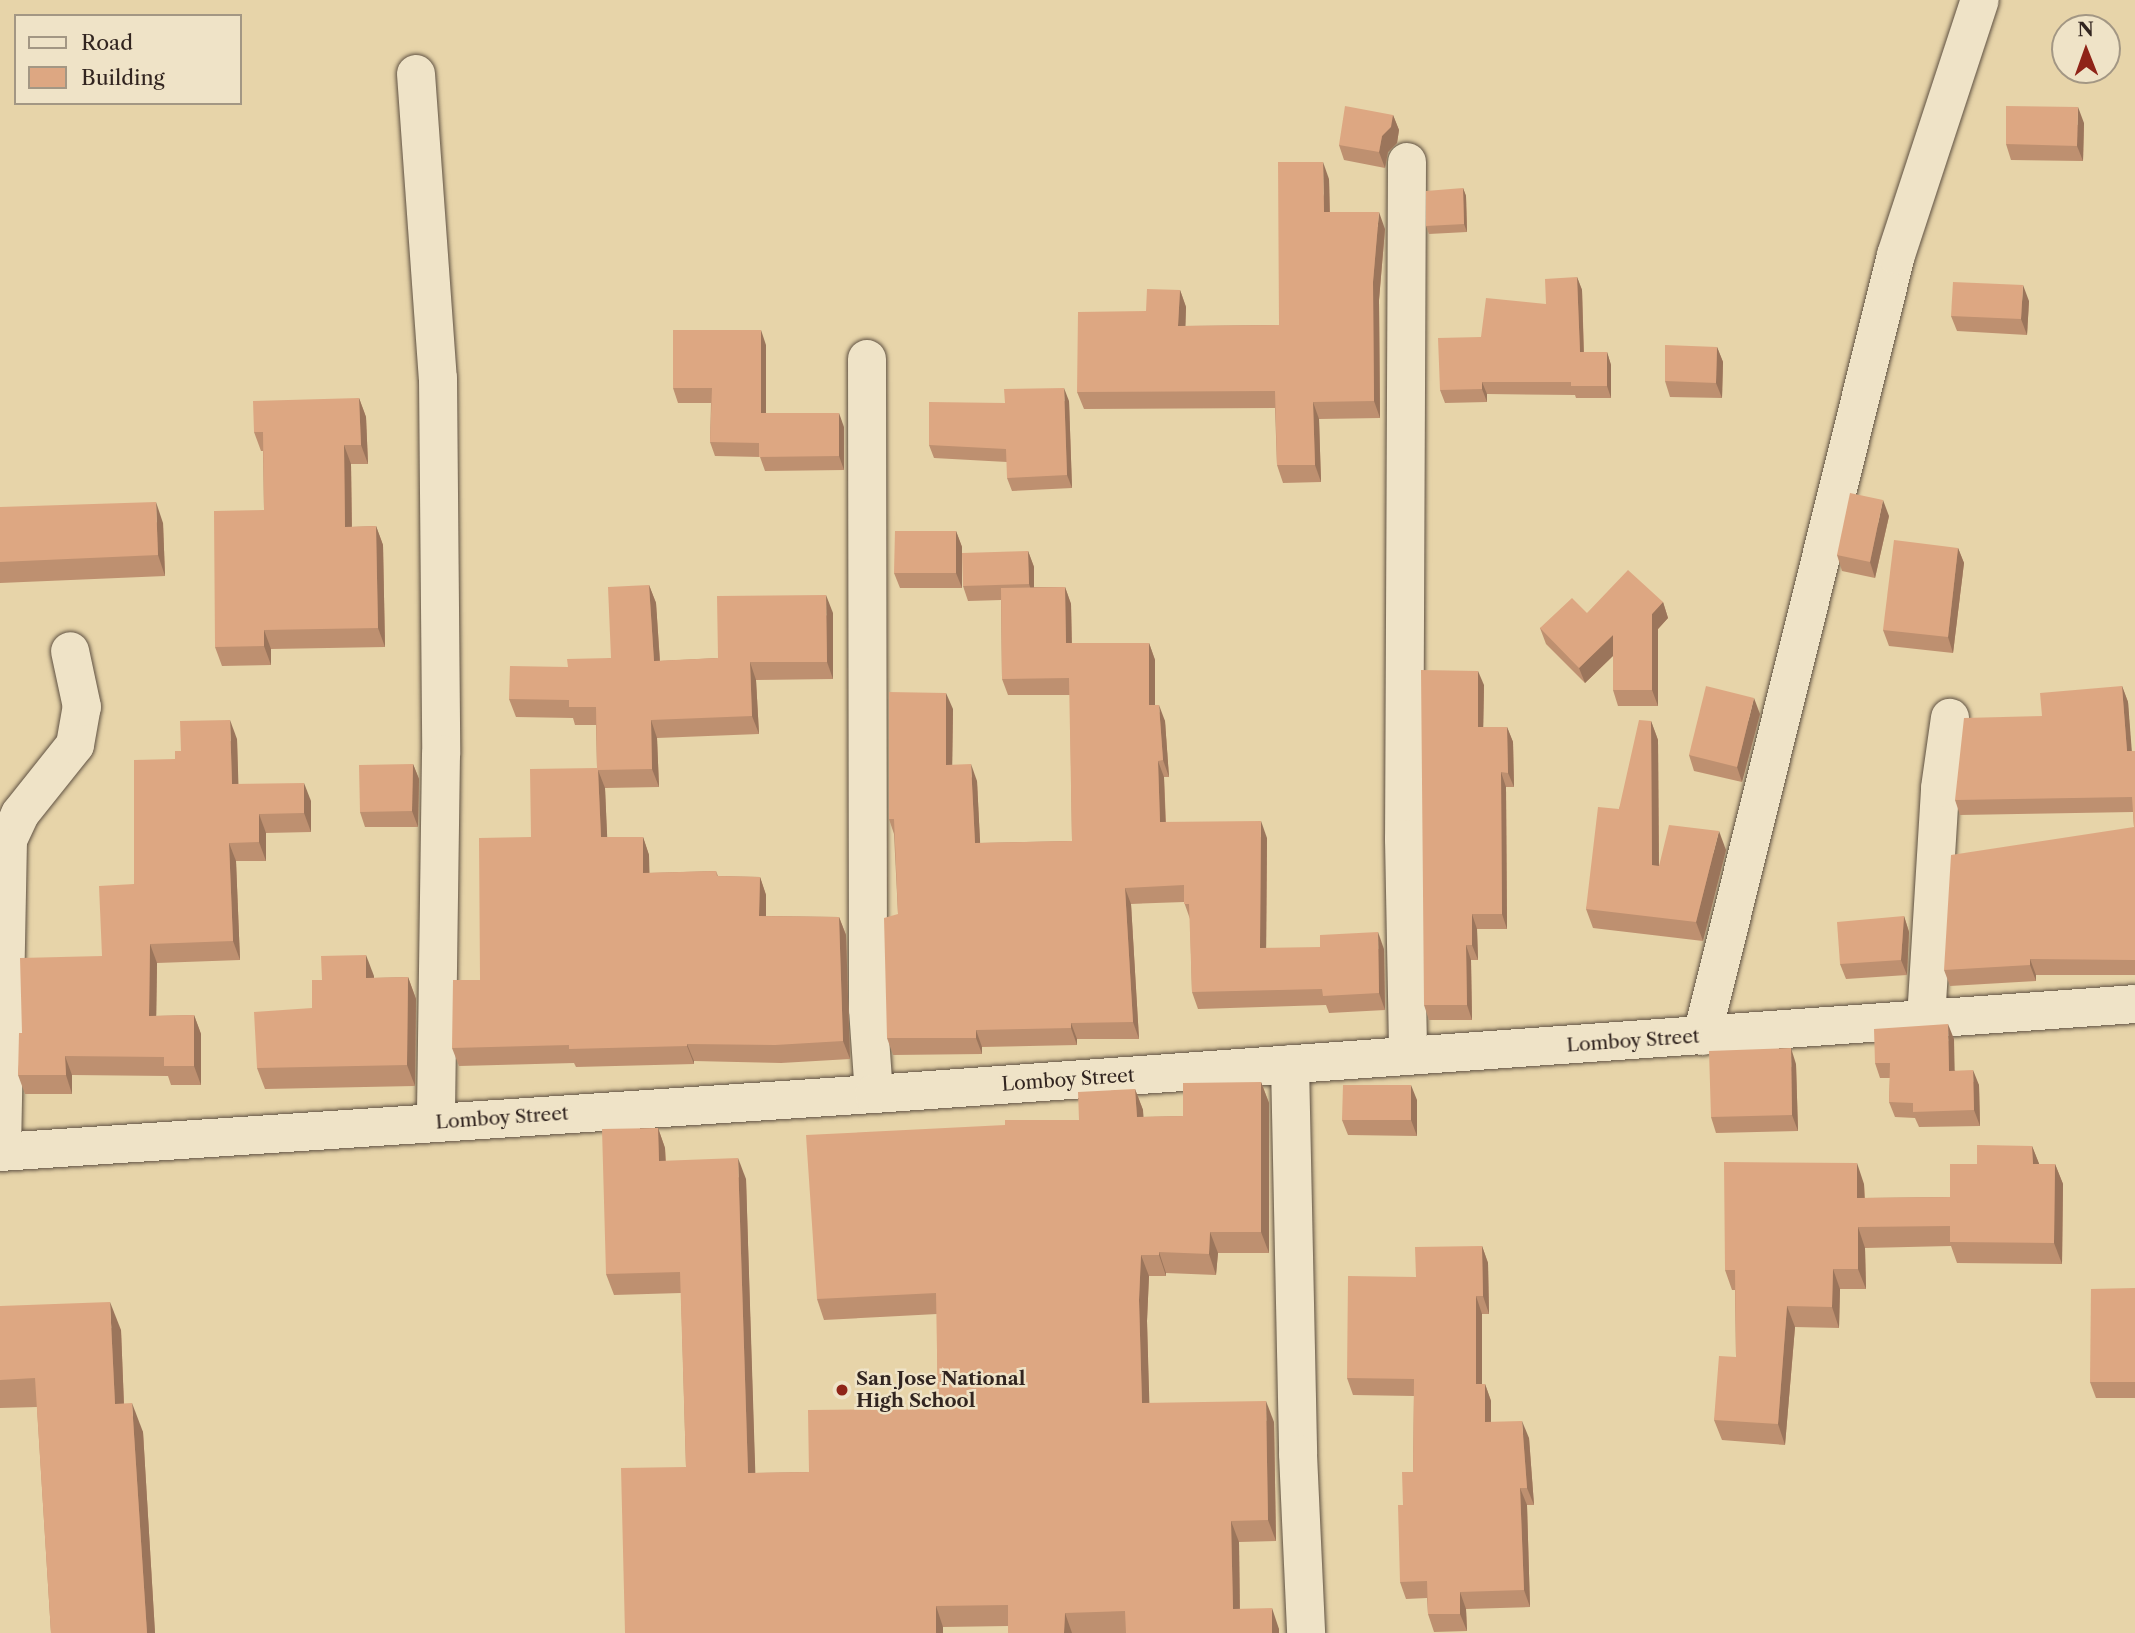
<!DOCTYPE html>
<html>
<head>
<meta charset="utf-8">
<style>
	body { margin:0 }
	#map { position:relative; width:2135px; height:1633px; overflow:hidden; background:#e7d4a9; font-family:"Libre Caslon Text",serif }
	div>[style] { position:absolute }
	[style*='--x'] { left:calc(var(--x)*1px); top:calc(var(--y)*1px); width:calc(var(--w)*1px); rotate:calc(var(--a)*1deg) }
	.roads { filter:drop-shadow(0 0 2px #5f5142) drop-shadow(0 0 2px #5f5142) }
	.minor>* { height:38px; margin:-19px; padding:0 19px; transform-origin:19px; border-radius:19px; background:#efe3c7 }
	.wall>* { inset:0; background:#be9070 }
	.shaded-wall>* { inset:0; background:#9b755b }
	.building>* { inset:0; background:#dda782 }
	.dots>* { width:19px; height:19px; translate:-50% -50%; box-sizing:border-box; border:4px solid #efe3c7; border-radius:50% }
	span { translate:-50% -50%; white-space:nowrap; text-align:center; line-height:1.15; -webkit-text-stroke:5px #efe3c7; paint-order:stroke }
	.street-label { font-size:19px; color:#322520 }
	.poi-label { font-size:19px; color:#322520; font-weight:700 }
	.left { translate:0 -50%; text-align:left }
	.legend { position:absolute; left:14px; top:14px; width:228px; height:91px; box-sizing:border-box; background:#efe3c7; border:2px solid #a39784; margin:0; padding:9px 12px; list-style:none; font-size:21px; color:#322520 }
	.legend li { display:flex; align-items:center; gap:14px; height:35px }
	.legend b { width:35px; border:2px solid #a39784 }
	.north { position:absolute; left:2051px; top:14px; width:70px; height:70px; box-sizing:border-box; background:#efe3c7; border:2px solid #a39784; border-radius:50%; rotate:359deg; font-size:19px; font-weight:700; line-height:28px; text-align:center; color:#322520 }
	.north::after { content:''; display:block; margin:auto; width:24px; height:32px; background:#8f2418; clip-path:polygon(50% 0,100% 100%,50% 72%,0 100%) }
</style>
</head>
<body>
<div id="map">
	<div class="roads">
		<div class="minor">
			<i style="--x:416;--y:74;--w:305;--a:85.9"></i>
			<i style="--x:438;--y:378;--w:376;--a:89.5"></i>
			<i style="--x:441;--y:754;--w:369;--a:90.8"></i>
			<i style="--x:1407;--y:162;--w:677;--a:90.25"></i>
			<i style="--x:1404;--y:839;--w:217;--a:88.9"></i>
			<i style="--x:867;--y:359;--w:650;--a:89.91"></i>
			<i style="--x:868;--y:1009;--w:85;--a:86"></i>
			<i style="--x:1926;--y:1019;--w:231;--a:-86.5"></i>
			<i style="--x:1940;--y:788;--w:71;--a:-81.9"></i>
			<i style="--x:1702;--y:1036;--w:805;--a:-76.05"></i>
			<i style="--x:1896;--y:255;--w:268;--a:-71.8"></i>
			<i style="--x:1290;--y:1064;--w:390;--a:88.8"></i>
			<i style="--x:1298;--y:1454;--w:179;--a:87.4"></i>
			<i style="--x:0;--y:1152;--w:876;--a:-3.8"></i>
			<i style="--x:874;--y:1094;--w:1264;--a:-4.08"></i>
			<i style="--x:2;--y:1152;--w:312;--a:-88.9"></i>
			<i style="--x:8;--y:840;--w:29;--a:-65"></i>
			<i style="--x:20;--y:814;--w:88;--a:-51.4"></i>
			<i style="--x:75;--y:745;--w:39;--a:-80"></i>
			<i style="--x:82;--y:707;--w:57;--a:-102.1"></i>
		</div>
	</div>
	<div class="wall">
		<i style="clip-path:polygon(1393px 115px,1399px 130px,1397px 143px,1388px 152px,1385px 168px,1344px 160px,1339px 145px)"></i>
		<i style="clip-path:polygon(2084px 123px,2083px 161px,2011px 160px,2006px 144px)"></i>
		<i style="clip-path:polygon(1329px 179px,1330px 212px,1385px 229px,1379px 300px,1380px 418px,1319px 419px,1321px 482px,1283px 483px,1277px 465px,1275px 408px,1084px 409px,1077px 392px,1146px 311px,1180px 290px,1186px 307px,1185px 326px,1279px 325px)"></i>
		<i style="clip-path:polygon(1463px 188px,1466px 196px,1467px 232px,1429px 234px,1426px 226px)"></i>
		<i style="clip-path:polygon(1577px 277px,1582px 290px,1584px 352px,1607px 352px,1611px 365px,1611px 398px,1576px 398px,1575px 395px,1487px 394px,1487px 402px,1445px 403px,1440px 390px,1481px 337px,1546px 304px)"></i>
		<i style="clip-path:polygon(2029px 301px,2027px 335px,1957px 331px,1951px 316px)"></i>
		<i style="clip-path:polygon(766px 345px,766px 413px,844px 427px,844px 470px,765px 471px,760px 457px,715px 456px,710px 442px,711px 403px,678px 403px,673px 388px)"></i>
		<i style="clip-path:polygon(1717px 347px,1723px 362px,1722px 398px,1670px 397px,1665px 381px)"></i>
		<i style="clip-path:polygon(359px 398px,366px 417px,368px 464px,351px 464px,352px 527px,376px 526px,383px 545px,385px 647px,271px 649px,271px 665px,222px 666px,215px 647px,264px 510px,263px 451px,261px 451px,254px 432px)"></i>
		<i style="clip-path:polygon(1069px 401px,1072px 488px,1012px 491px,1007px 478px,1007px 462px,934px 458px,929px 445px,1005px 403px)"></i>
		<i style="clip-path:polygon(0 507px,163px 523px,165px 576px,0 583px)"></i>
		<i style="clip-path:polygon(1889px 516px,1875px 578px,1842px 571px,1837px 555px)"></i>
		<i style="clip-path:polygon(956px 531px,962px 547px,962px 588px,900px 588px,894px 573px)"></i>
		<i style="clip-path:polygon(1958px 548px,1964px 563px,1953px 653px,1889px 646px,1883px 630px)"></i>
		<i style="clip-path:polygon(1028px 551px,1034px 567px,1034px 587px,1065px 587px,1071px 604px,1072px 643px,1149px 643px,1155px 660px,1155px 705px,1165px 721px,1169px 777px,1164px 777px,1166px 822px,1267px 838px,1266px 948px,1384px 949px,1385px 1010px,1329px 1013px,1326px 1005px,1198px 1009px,1192px 992px,1190px 919px,1184px 902px,1131px 904px,1139px 1039px,1077px 1039px,1077px 1045px,982px 1047px,982px 1054px,893px 1055px,887px 1038px,898px 914px,894px 834px,889px 819px,953px 709px,952px 765px,977px 781px,980px 843px,1072px 841px,1070px 695px,1008px 695px,1002px 679px,1001px 600px,968px 601px,963px 586px)"></i>
		<i style="clip-path:polygon(649px 585px,656px 603px,660px 661px,718px 658px,833px 613px,833px 679px,756px 680px,759px 734px,657px 738px,659px 787px,605px 788px,607px 837px,643px 837px,649px 855px,649px 873px,716px 871px,718px 876px,760px 877px,766px 895px,766px 916px,839px 917px,846px 935px,850px 1059px,781px 1063px,694px 1061px,694px 1064px,576px 1067px,574px 1063px,459px 1066px,452px 1048px,480px 980px,531px 837px,597px 768px,596px 725px,575px 725px,573px 718px,516px 717px,509px 699px,568px 667px,611px 658px)"></i>
		<i style="clip-path:polygon(1663px 602px,1668px 618px,1658px 629px,1658px 706px,1618px 706px,1613px 690px,1613px 656px,1585px 683px,1546px 644px,1540px 628px,1587px 613px)"></i>
		<i style="clip-path:polygon(1484px 685px,1483px 727px,1507px 727px,1513px 742px,1514px 787px,1506px 787px,1507px 929px,1477px 929px,1478px 960px,1471px 960px,1472px 1020px,1429px 1020px,1424px 1005px)"></i>
		<i style="clip-path:polygon(2122px 686px,2128px 702px,2131px 751px,2135px 751px,2135px 975px,2036px 975px,2036px 981px,1950px 986px,1944px 970px,2134px 827px,2133px 812px,1960px 815px,1955px 800px,2042px 716px)"></i>
		<i style="clip-path:polygon(1760px 714px,1742px 782px,1694px 771px,1689px 755px)"></i>
		<i style="clip-path:polygon(1651px 721px,1658px 740px,1659px 865px,1726px 850px,1703px 941px,1593px 928px,1586px 909px,1619px 809px)"></i>
		<i style="clip-path:polygon(237px 739px,238px 784px,311px 801px,311px 832px,266px 833px,266px 861px,236px 861px,240px 960px,157px 963px,156px 1016px,194px 1015px,201px 1034px,201px 1085px,171px 1085px,168px 1076px,72px 1075px,72px 1094px,25px 1094px,18px 1075px,22px 1033px,102px 956px,134px 884px,175px 759px)"></i>
		<i style="clip-path:polygon(413px 764px,419px 779px,418px 827px,365px 827px,360px 812px)"></i>
		<i style="clip-path:polygon(1904px 916px,1909px 932px,1907px 975px,1846px 979px,1840px 964px)"></i>
		<i style="clip-path:polygon(374px 976px,374px 978px,408px 977px,416px 999px,415px 1086px,265px 1089px,257px 1068px,312px 1008px)"></i>
		<i style="clip-path:polygon(1954px 1039px,1954px 1070px,1979px 1085px,1980px 1126px,1919px 1127px,1915px 1118px,1895px 1117px,1889px 1102px,1890px 1078px,1880px 1078px,1875px 1063px)"></i>
		<i style="clip-path:polygon(1796px 1064px,1798px 1131px,1716px 1133px,1711px 1117px)"></i>
		<i style="clip-path:polygon(1261px 1082px,1269px 1103px,1269px 1253px,1218px 1253px,1216px 1275px,1166px 1273px,1166px 1276px,1149px 1276px,1147px 1321px,1149px 1403px,1274px 1422px,1276px 1541px,1239px 1542px,1240px 1609px,1279px 1629px,1279px 1633px,1008px 1633px,1008px 1626px,943px 1627px,686px 1467px,681px 1293px,614px 1295px,606px 1274px,658px 1128px,665px 1148px,666px 1161px,746px 1179px,755px 1473px,809px 1472px,938px 1409px,937px 1314px,824px 1320px,817px 1299px,1005px 1125px,1079px 1120px,1135px 1089px,1143px 1110px,1143px 1117px,1183px 1116px)"></i>
		<i style="clip-path:polygon(1417px 1100px,1417px 1136px,1348px 1135px,1342px 1120px)"></i>
		<i style="clip-path:polygon(2032px 1146px,2039px 1164px,2055px 1164px,2063px 1184px,2062px 1264px,1957px 1263px,1951px 1246px,1865px 1248px,1866px 1289px,1840px 1289px,1839px 1328px,1795px 1327px,1785px 1445px,1722px 1440px,1714px 1420px,1736px 1357px,1735px 1290px,1732px 1290px,1725px 1270px,1864px 1184px,1865px 1198px,1950px 1197px,1977px 1164px)"></i>
		<i style="clip-path:polygon(1482px 1246px,1488px 1263px,1489px 1314px,1482px 1314px,1482px 1384px,1485px 1384px,1491px 1401px,1491px 1422px,1529px 1438px,1534px 1505px,1527px 1505px,1530px 1607px,1466px 1609px,1467px 1631px,1434px 1632px,1428px 1614px,1427px 1598px,1406px 1599px,1400px 1582px,1403px 1505px,1413px 1472px,1414px 1396px,1353px 1395px,1347px 1378px,1416px 1277px)"></i>
		<i style="clip-path:polygon(2135px 1288px,2135px 1398px,2096px 1398px,2090px 1382px)"></i>
		<i style="clip-path:polygon(0 1306px,121px 1330px,124px 1404px,143px 1432px,155px 1633px,51px 1633px,37px 1407px,0 1408px)"></i>
	</div>
	<div class="shaded-wall">
		<i style="clip-path:polygon(2078px 107px,2084px 123px,2083px 161px,2077px 146px)"></i>
		<i style="clip-path:polygon(1393px 115px,1399px 130px,1397px 143px,1388px 152px,1385px 168px,1379px 152px,1382px 136px)"></i>
		<i style="clip-path:polygon(1323px 162px,1329px 179px,1330px 229px,1324px 212px)"></i>
		<i style="clip-path:polygon(1463px 188px,1466px 196px,1467px 232px,1464px 224px)"></i>
		<i style="clip-path:polygon(1379px 212px,1385px 229px,1379px 300px,1380px 418px,1374px 401px,1373px 282px)"></i>
		<i style="clip-path:polygon(1577px 277px,1582px 290px,1584px 365px,1580px 352px)"></i>
		<i style="clip-path:polygon(2023px 285px,2029px 301px,2027px 335px,2021px 319px)"></i>
		<i style="clip-path:polygon(1180px 290px,1186px 307px,1185px 344px,1178px 326px)"></i>
		<i style="clip-path:polygon(761px 330px,766px 345px,766px 428px,761px 413px)"></i>
		<i style="clip-path:polygon(1717px 347px,1723px 362px,1722px 398px,1716px 383px)"></i>
		<i style="clip-path:polygon(1607px 352px,1611px 365px,1611px 398px,1607px 386px)"></i>
		<i style="clip-path:polygon(1482px 382px,1487px 394px,1487px 402px,1482px 389px)"></i>
		<i style="clip-path:polygon(1064px 388px,1069px 401px,1072px 488px,1067px 475px)"></i>
		<i style="clip-path:polygon(359px 398px,366px 417px,368px 464px,361px 445px)"></i>
		<i style="clip-path:polygon(1313px 402px,1319px 419px,1321px 482px,1315px 465px)"></i>
		<i style="clip-path:polygon(839px 413px,844px 427px,844px 470px,839px 456px)"></i>
		<i style="clip-path:polygon(344px 445px,351px 464px,352px 546px,345px 527px)"></i>
		<i style="clip-path:polygon(1883px 500px,1889px 516px,1875px 578px,1870px 562px)"></i>
		<i style="clip-path:polygon(156px 502px,163px 523px,165px 576px,158px 555px)"></i>
		<i style="clip-path:polygon(376px 526px,383px 545px,385px 647px,378px 628px)"></i>
		<i style="clip-path:polygon(956px 531px,962px 547px,962px 588px,956px 573px)"></i>
		<i style="clip-path:polygon(1958px 548px,1964px 563px,1953px 653px,1948px 637px)"></i>
		<i style="clip-path:polygon(1028px 551px,1034px 567px,1034px 599px,1029px 584px)"></i>
		<i style="clip-path:polygon(649px 585px,656px 603px,661px 679px,654px 661px)"></i>
		<i style="clip-path:polygon(1065px 587px,1071px 604px,1072px 660px,1066px 643px)"></i>
		<i style="clip-path:polygon(826px 595px,833px 613px,833px 679px,827px 662px)"></i>
		<i style="clip-path:polygon(1663px 602px,1668px 618px,1658px 629px,1658px 706px,1652px 690px,1652px 614px)"></i>
		<i style="clip-path:polygon(264px 630px,271px 649px,271px 665px,264px 646px)"></i>
		<i style="clip-path:polygon(1613px 635px,1618px 651px,1585px 683px,1579px 668px)"></i>
		<i style="clip-path:polygon(1149px 643px,1155px 660px,1155px 722px,1149px 705px)"></i>
		<i style="clip-path:polygon(750px 662px,756px 680px,759px 734px,752px 716px)"></i>
		<i style="clip-path:polygon(1478px 671px,1484px 685px,1483px 742px,1478px 727px)"></i>
		<i style="clip-path:polygon(2122px 686px,2128px 702px,2133px 766px,2127px 751px)"></i>
		<i style="clip-path:polygon(946px 693px,953px 709px,952px 781px,946px 765px)"></i>
		<i style="clip-path:polygon(1754px 698px,1760px 714px,1742px 782px,1737px 767px)"></i>
		<i style="clip-path:polygon(1159px 705px,1165px 721px,1169px 777px,1163px 760px)"></i>
		<i style="clip-path:polygon(230px 720px,237px 739px,239px 803px,232px 784px)"></i>
		<i style="clip-path:polygon(651px 720px,657px 738px,659px 787px,652px 769px)"></i>
		<i style="clip-path:polygon(1651px 721px,1658px 740px,1659px 884px,1652px 865px)"></i>
		<i style="clip-path:polygon(1507px 727px,1513px 742px,1514px 787px,1508px 773px)"></i>
		<i style="clip-path:polygon(1158px 761px,1164px 777px,1166px 838px,1160px 822px)"></i>
		<i style="clip-path:polygon(413px 764px,419px 779px,418px 827px,412px 811px)"></i>
		<i style="clip-path:polygon(971px 764px,977px 781px,981px 860px,975px 843px)"></i>
		<i style="clip-path:polygon(598px 770px,605px 788px,608px 855px,601px 837px)"></i>
		<i style="clip-path:polygon(1501px 772px,1506px 787px,1507px 929px,1502px 914px)"></i>
		<i style="clip-path:polygon(304px 783px,311px 801px,311px 832px,304px 813px)"></i>
		<i style="clip-path:polygon(259px 814px,266px 833px,266px 861px,259px 842px)"></i>
		<i style="clip-path:polygon(1261px 821px,1267px 838px,1266px 965px,1260px 948px)"></i>
		<i style="clip-path:polygon(1719px 831px,1726px 850px,1703px 941px,1696px 922px)"></i>
		<i style="clip-path:polygon(643px 837px,649px 855px,650px 891px,643px 873px)"></i>
		<i style="clip-path:polygon(229px 843px,236px 861px,240px 960px,233px 941px)"></i>
		<i style="clip-path:polygon(760px 877px,766px 895px,766px 934px,759px 916px)"></i>
		<i style="clip-path:polygon(1125px 888px,1131px 904px,1139px 1039px,1133px 1022px)"></i>
		<i style="clip-path:polygon(1472px 914px,1477px 929px,1478px 960px,1472px 945px)"></i>
		<i style="clip-path:polygon(1904px 916px,1909px 932px,1907px 975px,1901px 960px)"></i>
		<i style="clip-path:polygon(839px 917px,846px 935px,850px 1059px,843px 1041px)"></i>
		<i style="clip-path:polygon(1378px 932px,1384px 949px,1385px 1010px,1379px 993px)"></i>
		<i style="clip-path:polygon(150px 944px,157px 963px,156px 1035px,149px 1016px)"></i>
		<i style="clip-path:polygon(1466px 945px,1471px 960px,1472px 1020px,1467px 1005px)"></i>
		<i style="clip-path:polygon(366px 955px,374px 976px,374px 999px,366px 978px)"></i>
		<i style="clip-path:polygon(2030px 959px,2036px 975px,2036px 981px,2030px 965px)"></i>
		<i style="clip-path:polygon(408px 977px,416px 999px,415px 1086px,407px 1065px)"></i>
		<i style="clip-path:polygon(194px 1015px,201px 1034px,201px 1085px,194px 1066px)"></i>
		<i style="clip-path:polygon(1071px 1023px,1077px 1039px,1077px 1045px,1071px 1028px)"></i>
		<i style="clip-path:polygon(1948px 1024px,1954px 1039px,1955px 1086px,1949px 1071px)"></i>
		<i style="clip-path:polygon(976px 1030px,982px 1047px,982px 1054px,976px 1038px)"></i>
		<i style="clip-path:polygon(687px 1044px,694px 1061px,694px 1064px,687px 1046px)"></i>
		<i style="clip-path:polygon(1791px 1048px,1796px 1064px,1798px 1131px,1792px 1115px)"></i>
		<i style="clip-path:polygon(65px 1056px,72px 1075px,72px 1094px,66px 1075px)"></i>
		<i style="clip-path:polygon(1973px 1070px,1979px 1085px,1980px 1126px,1974px 1110px)"></i>
		<i style="clip-path:polygon(1261px 1082px,1269px 1103px,1269px 1253px,1261px 1232px)"></i>
		<i style="clip-path:polygon(1411px 1085px,1417px 1100px,1417px 1136px,1411px 1120px)"></i>
		<i style="clip-path:polygon(1135px 1089px,1143px 1110px,1145px 1138px,1137px 1117px)"></i>
		<i style="clip-path:polygon(658px 1128px,665px 1148px,666px 1182px,659px 1161px)"></i>
		<i style="clip-path:polygon(2032px 1146px,2040px 1166px,2033px 1164px)"></i>
		<i style="clip-path:polygon(738px 1158px,746px 1179px,756px 1494px,748px 1473px)"></i>
		<i style="clip-path:polygon(1857px 1163px,1864px 1184px,1865px 1219px,1857px 1198px)"></i>
		<i style="clip-path:polygon(2055px 1164px,2063px 1184px,2062px 1264px,2054px 1243px)"></i>
		<i style="clip-path:polygon(1858px 1227px,1865px 1248px,1866px 1289px,1858px 1269px)"></i>
		<i style="clip-path:polygon(1210px 1232px,1218px 1253px,1216px 1275px,1209px 1254px)"></i>
		<i style="clip-path:polygon(1482px 1246px,1488px 1263px,1489px 1314px,1483px 1296px)"></i>
		<i style="clip-path:polygon(1159px 1252px,1166px 1273px,1166px 1276px,1159px 1255px)"></i>
		<i style="clip-path:polygon(1141px 1255px,1149px 1276px,1147px 1321px,1150px 1424px,1142px 1403px,1139px 1300px)"></i>
		<i style="clip-path:polygon(1833px 1269px,1840px 1289px,1839px 1328px,1832px 1307px)"></i>
		<i style="clip-path:polygon(1476px 1296px,1482px 1314px,1482px 1401px,1476px 1384px)"></i>
		<i style="clip-path:polygon(110px 1302px,121px 1330px,125px 1433px,115px 1404px)"></i>
		<i style="clip-path:polygon(1787px 1306px,1795px 1327px,1785px 1445px,1778px 1424px)"></i>
		<i style="clip-path:polygon(1485px 1384px,1491px 1401px,1491px 1439px,1485px 1422px)"></i>
		<i style="clip-path:polygon(1266px 1401px,1274px 1422px,1276px 1541px,1268px 1520px)"></i>
		<i style="clip-path:polygon(132px 1403px,143px 1432px,155px 1633px,147px 1633px)"></i>
		<i style="clip-path:polygon(1522px 1421px,1529px 1438px,1534px 1505px,1527px 1488px)"></i>
		<i style="clip-path:polygon(1520px 1488px,1527px 1505px,1530px 1607px,1524px 1590px)"></i>
		<i style="clip-path:polygon(1231px 1521px,1239px 1542px,1240px 1629px,1233px 1609px)"></i>
		<i style="clip-path:polygon(1460px 1592px,1466px 1609px,1467px 1631px,1460px 1614px)"></i>
		<i style="clip-path:polygon(936px 1606px,943px 1627px,943px 1633px,936px 1633px)"></i>
		<i style="clip-path:polygon(1272px 1608px,1279px 1629px,1279px 1633px,1272px 1633px)"></i>
		<i style="clip-path:polygon(1065px 1613px,1072px 1633px,1064px 1633px)"></i>
	</div>
	<div class="building">
		<i style="clip-path:polygon(1345px 106px,1393px 115px,1391px 127px,1382px 136px,1379px 152px,1339px 145px)"></i>
		<i style="clip-path:polygon(2006px 106px,2078px 107px,2077px 146px,2006px 144px)"></i>
		<i style="clip-path:polygon(1278px 162px,1323px 162px,1324px 212px,1379px 212px,1373px 282px,1374px 401px,1313px 402px,1315px 465px,1277px 465px,1275px 391px,1077px 392px,1078px 312px,1146px 311px,1147px 289px,1180px 290px,1178px 326px,1279px 325px)"></i>
		<i style="clip-path:polygon(1463px 188px,1464px 224px,1426px 226px,1426px 191px)"></i>
		<i style="clip-path:polygon(1577px 277px,1580px 352px,1607px 352px,1607px 386px,1571px 386px,1571px 382px,1482px 382px,1482px 389px,1440px 390px,1438px 338px,1481px 337px,1486px 298px,1546px 304px,1545px 279px)"></i>
		<i style="clip-path:polygon(1953px 282px,2023px 285px,2021px 319px,1951px 316px)"></i>
		<i style="clip-path:polygon(673px 330px,761px 330px,761px 413px,839px 413px,839px 456px,759px 457px,759px 443px,710px 442px,712px 388px,673px 388px)"></i>
		<i style="clip-path:polygon(1665px 345px,1717px 347px,1716px 383px,1665px 381px)"></i>
		<i style="clip-path:polygon(1064px 388px,1067px 475px,1007px 478px,1006px 449px,929px 445px,929px 402px,1005px 403px,1004px 389px)"></i>
		<i style="clip-path:polygon(359px 398px,361px 445px,344px 445px,345px 527px,376px 526px,378px 628px,264px 630px,264px 646px,215px 647px,214px 511px,264px 510px,263px 432px,254px 432px,253px 401px)"></i>
		<i style="clip-path:polygon(1850px 493px,1883px 500px,1870px 562px,1837px 555px)"></i>
		<i style="clip-path:polygon(156px 502px,158px 555px,0 562px,0 507px)"></i>
		<i style="clip-path:polygon(895px 531px,956px 531px,956px 573px,894px 573px)"></i>
		<i style="clip-path:polygon(1894px 540px,1958px 548px,1948px 637px,1883px 630px)"></i>
		<i style="clip-path:polygon(1028px 551px,1029px 584px,963px 586px,962px 553px)"></i>
		<i style="clip-path:polygon(1628px 570px,1663px 602px,1652px 614px,1652px 690px,1613px 690px,1613px 635px,1579px 668px,1540px 628px,1572px 598px,1587px 613px)"></i>
		<i style="clip-path:polygon(649px 585px,654px 661px,718px 658px,717px 596px,826px 595px,827px 662px,750px 662px,752px 716px,651px 720px,652px 769px,598px 770px,601px 837px,643px 837px,643px 873px,716px 871px,717px 876px,760px 877px,759px 916px,839px 917px,843px 1041px,775px 1045px,687px 1044px,687px 1046px,569px 1049px,569px 1045px,452px 1048px,453px 980px,480px 980px,479px 838px,531px 837px,530px 769px,597px 768px,596px 707px,569px 707px,569px 700px,509px 699px,510px 666px,568px 667px,567px 659px,611px 658px,608px 587px)"></i>
		<i style="clip-path:polygon(1065px 587px,1066px 643px,1149px 643px,1149px 705px,1159px 705px,1163px 760px,1158px 761px,1160px 822px,1261px 821px,1260px 948px,1320px 947px,1320px 935px,1378px 932px,1379px 993px,1323px 996px,1322px 989px,1192px 992px,1189px 904px,1184px 904px,1184px 885px,1125px 888px,1133px 1022px,1071px 1023px,1071px 1028px,976px 1030px,976px 1038px,887px 1038px,884px 918px,898px 914px,894px 819px,889px 819px,889px 692px,946px 693px,946px 765px,971px 764px,975px 843px,1072px 841px,1069px 678px,1002px 679px,1001px 588px)"></i>
		<i style="clip-path:polygon(1421px 670px,1478px 671px,1478px 727px,1507px 727px,1508px 773px,1501px 772px,1502px 914px,1472px 914px,1472px 945px,1466px 945px,1467px 1005px,1424px 1005px)"></i>
		<i style="clip-path:polygon(1706px 686px,1754px 698px,1737px 767px,1689px 755px)"></i>
		<i style="clip-path:polygon(2122px 686px,2127px 751px,2135px 751px,2135px 960px,2030px 959px,2030px 965px,1944px 970px,1951px 855px,2134px 827px,2132px 797px,1955px 800px,1964px 718px,2042px 716px,2040px 693px)"></i>
		<i style="clip-path:polygon(230px 720px,232px 784px,304px 783px,304px 813px,259px 814px,259px 842px,229px 843px,233px 941px,150px 944px,149px 1016px,194px 1015px,194px 1066px,164px 1066px,164px 1057px,65px 1056px,66px 1075px,18px 1075px,19px 1033px,22px 1033px,20px 958px,102px 956px,99px 886px,134px 884px,134px 760px,175px 759px,175px 751px,181px 751px,180px 721px)"></i>
		<i style="clip-path:polygon(1639px 720px,1651px 721px,1652px 865px,1659px 866px,1669px 825px,1719px 831px,1696px 922px,1586px 909px,1598px 807px,1619px 809px)"></i>
		<i style="clip-path:polygon(413px 764px,412px 811px,360px 812px,359px 765px)"></i>
		<i style="clip-path:polygon(1904px 916px,1901px 960px,1840px 964px,1837px 922px)"></i>
		<i style="clip-path:polygon(366px 955px,366px 978px,408px 977px,407px 1065px,257px 1068px,254px 1012px,312px 1008px,312px 980px,322px 980px,321px 956px)"></i>
		<i style="clip-path:polygon(1948px 1024px,1949px 1071px,1973px 1070px,1974px 1110px,1913px 1112px,1913px 1103px,1889px 1102px,1890px 1063px,1875px 1063px,1874px 1029px)"></i>
		<i style="clip-path:polygon(1791px 1048px,1792px 1115px,1711px 1117px,1709px 1051px)"></i>
		<i style="clip-path:polygon(1261px 1082px,1261px 1232px,1210px 1232px,1209px 1254px,1159px 1252px,1159px 1255px,1141px 1255px,1139px 1300px,1142px 1403px,1266px 1401px,1268px 1520px,1231px 1521px,1233px 1609px,1272px 1608px,1272px 1633px,1126px 1633px,1125px 1611px,1065px 1613px,1064px 1633px,1008px 1633px,1008px 1605px,936px 1606px,936px 1633px,625px 1633px,621px 1468px,686px 1467px,680px 1272px,606px 1274px,602px 1129px,658px 1128px,659px 1161px,738px 1158px,748px 1473px,809px 1472px,808px 1410px,938px 1409px,936px 1293px,817px 1299px,806px 1135px,1005px 1125px,1005px 1120px,1079px 1120px,1078px 1092px,1135px 1089px,1137px 1117px,1183px 1116px,1183px 1083px)"></i>
		<i style="clip-path:polygon(1343px 1085px,1411px 1085px,1411px 1120px,1342px 1120px)"></i>
		<i style="clip-path:polygon(1977px 1145px,2032px 1146px,2033px 1164px,2055px 1164px,2054px 1243px,1950px 1242px,1950px 1226px,1858px 1227px,1858px 1269px,1833px 1269px,1832px 1307px,1787px 1306px,1778px 1424px,1714px 1420px,1719px 1356px,1736px 1357px,1735px 1270px,1725px 1270px,1724px 1162px,1857px 1163px,1857px 1198px,1950px 1197px,1950px 1164px,1977px 1164px)"></i>
		<i style="clip-path:polygon(1482px 1246px,1483px 1296px,1476px 1296px,1476px 1384px,1485px 1384px,1485px 1422px,1522px 1421px,1527px 1488px,1520px 1488px,1524px 1590px,1460px 1592px,1460px 1614px,1428px 1614px,1427px 1581px,1400px 1582px,1398px 1505px,1403px 1505px,1402px 1472px,1413px 1472px,1414px 1379px,1347px 1378px,1348px 1276px,1416px 1277px,1415px 1247px)"></i>
		<i style="clip-path:polygon(2135px 1288px,2135px 1382px,2090px 1382px,2091px 1289px)"></i>
		<i style="clip-path:polygon(110px 1302px,115px 1404px,132px 1403px,147px 1633px,51px 1633px,35px 1378px,0 1380px,0 1306px)"></i>
	</div>
	<div class="dots">
		<i style="left:842px;top:1390px;background:#8f2418"></i>
	</div>
	<div class="street-label">
		<span style="left:1633px;top:1041px;rotate:-4deg">Lomboy Street</span>
		<span style="left:1068px;top:1080px;rotate:-4deg">Lomboy Street</span>
		<span style="left:502px;top:1118px;rotate:-4deg">Lomboy Street</span>
	</div>
	<div class="poi-label">
		<span class="left" style="left:856px;top:1390px">San Jose National<br>High School</span>
	</div>
	<ul class="legend">
	<li><b style="height:9px;background:#efe3c7"></b>Road</li>
	<li><b style="height:19px;background:#dda782"></b>Building</li>
	</ul>
	<div class="north">N</div>
</div>
</body>
</html>
